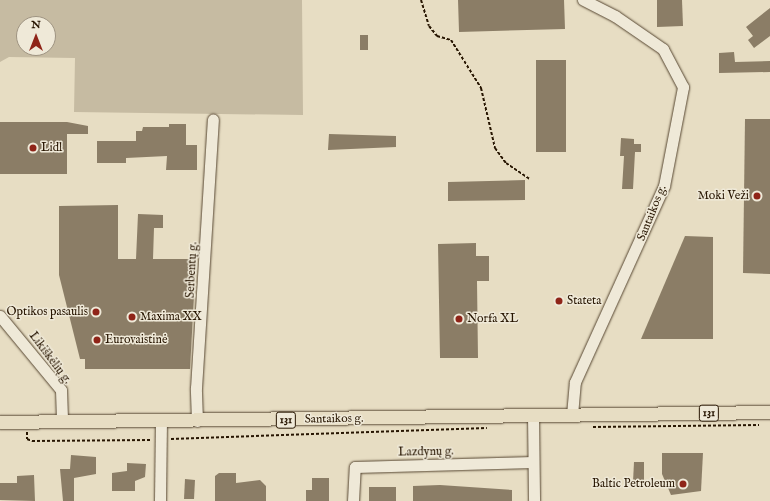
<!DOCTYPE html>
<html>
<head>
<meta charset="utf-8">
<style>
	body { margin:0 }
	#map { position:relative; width:770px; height:501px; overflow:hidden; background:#e7ddc3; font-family:"IM FELL English",serif }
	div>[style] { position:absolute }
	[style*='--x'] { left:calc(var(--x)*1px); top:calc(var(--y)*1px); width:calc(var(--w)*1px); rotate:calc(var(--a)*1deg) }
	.green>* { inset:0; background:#c6bba2 }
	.building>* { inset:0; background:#8b7d66 }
	.path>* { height:2px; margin-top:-1px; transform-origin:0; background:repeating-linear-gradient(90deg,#271501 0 3px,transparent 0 5px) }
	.roads { filter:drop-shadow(0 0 1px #574732) drop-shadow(0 0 1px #574732) }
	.minor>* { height:11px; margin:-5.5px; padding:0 5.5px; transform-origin:5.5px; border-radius:5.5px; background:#efe9d8 }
	.major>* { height:13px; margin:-6.5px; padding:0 6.5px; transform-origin:6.5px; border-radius:6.5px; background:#e7ddc3 }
	.dots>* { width:11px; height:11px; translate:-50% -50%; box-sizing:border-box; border:2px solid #efe9d8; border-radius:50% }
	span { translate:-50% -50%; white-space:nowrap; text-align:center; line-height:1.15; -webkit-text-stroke:3px #efe9d8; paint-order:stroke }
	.shield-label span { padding:1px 3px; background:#efe9d8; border:1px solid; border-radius:3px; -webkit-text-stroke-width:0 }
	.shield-label { font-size:11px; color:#271501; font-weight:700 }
	.poi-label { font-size:12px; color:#271501 }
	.left { translate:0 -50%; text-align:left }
	.right { translate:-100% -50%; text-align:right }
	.street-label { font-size:12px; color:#271501 }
	.north { position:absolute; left:16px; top:16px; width:40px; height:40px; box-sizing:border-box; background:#efe9d8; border:1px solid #9f9482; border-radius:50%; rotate:0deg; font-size:11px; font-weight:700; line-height:16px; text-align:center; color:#271501 }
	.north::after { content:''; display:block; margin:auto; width:14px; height:18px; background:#8f2418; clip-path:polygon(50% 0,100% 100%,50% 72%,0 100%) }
</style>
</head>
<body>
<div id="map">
	<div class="green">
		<i style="clip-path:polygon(evenodd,0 0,302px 0,303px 115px,74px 112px,75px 58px,9px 57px,0 62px,0 0,24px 24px,48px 24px,48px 48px,24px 48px,24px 24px)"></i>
	</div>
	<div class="building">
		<i style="clip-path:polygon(458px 0,564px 0,565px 29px,459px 32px)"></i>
		<i style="clip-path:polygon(657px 0,682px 0,683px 26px,657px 27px)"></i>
		<i style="clip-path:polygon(770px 8px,770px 36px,754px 48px,748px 40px,753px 36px,746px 27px)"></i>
		<i style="clip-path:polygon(360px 35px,368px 35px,368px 50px,360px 50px)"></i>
		<i style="clip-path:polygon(734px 52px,735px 62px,770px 61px,770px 72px,719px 73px,719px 53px)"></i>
		<i style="clip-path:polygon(536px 60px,566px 60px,566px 152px,536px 152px)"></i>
		<i style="clip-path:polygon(745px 119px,770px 119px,770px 274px,743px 273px)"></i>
		<i style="clip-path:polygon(0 122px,67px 122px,88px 126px,88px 134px,67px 134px,67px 174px,0 174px)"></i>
		<i style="clip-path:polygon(169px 124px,186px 124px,186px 145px,197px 145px,197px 170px,166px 170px,167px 156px,126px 158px,126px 163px,97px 163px,97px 141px,136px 141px,136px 131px,142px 131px,143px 127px,169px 127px)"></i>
		<i style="clip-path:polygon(329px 134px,396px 136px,396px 147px,328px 150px)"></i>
		<i style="clip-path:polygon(621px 138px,634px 139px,634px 144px,641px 144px,641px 152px,635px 152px,633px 189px,622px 189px,624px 156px,620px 156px)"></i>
		<i style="clip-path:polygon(525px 180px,525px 200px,448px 201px,448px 182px)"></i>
		<i style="clip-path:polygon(118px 205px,118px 259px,136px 259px,138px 214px,163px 215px,163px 228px,154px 228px,153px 259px,196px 259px,190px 369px,85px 369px,85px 359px,80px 359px,59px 275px,59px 206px)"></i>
		<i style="clip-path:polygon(685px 236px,713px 237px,713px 339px,641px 339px)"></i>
		<i style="clip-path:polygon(476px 243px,476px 256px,489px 256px,489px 281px,477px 281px,478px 358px,440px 358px,438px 244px)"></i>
		<i style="clip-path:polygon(662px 453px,703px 453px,701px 491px,671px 495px,662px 474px)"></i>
		<i style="clip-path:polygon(71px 455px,96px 457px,96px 474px,74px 478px,74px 501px,63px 501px,60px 469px,70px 469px)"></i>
		<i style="clip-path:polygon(634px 462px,644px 462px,644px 482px,633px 482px)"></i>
		<i style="clip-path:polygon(127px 463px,146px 464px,145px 477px,135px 481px,135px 491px,112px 491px,112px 473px,127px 471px)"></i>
		<i style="clip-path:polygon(219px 473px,236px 473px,236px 483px,260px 480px,266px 486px,266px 501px,215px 501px,215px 476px)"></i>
		<i style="clip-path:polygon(34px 475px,35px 501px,0 500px,0 483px,17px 483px,17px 476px)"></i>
		<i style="clip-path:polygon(312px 478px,329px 478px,329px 501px,306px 501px,306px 490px,312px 490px)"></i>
		<i style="clip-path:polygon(185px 479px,195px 480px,194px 499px,184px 499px)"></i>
		<i style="clip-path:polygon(440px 485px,512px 490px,512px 501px,413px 501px,413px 486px)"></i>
		<i style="clip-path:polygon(369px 487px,396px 487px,396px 501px,369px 501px)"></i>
	</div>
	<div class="path">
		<i style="--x:421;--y:0;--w:27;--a:73"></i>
		<i style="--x:429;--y:26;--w:13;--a:51"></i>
		<i style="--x:437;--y:36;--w:15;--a:16"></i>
		<i style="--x:451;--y:40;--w:57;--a:58"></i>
		<i style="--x:481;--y:88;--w:62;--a:76.9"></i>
		<i style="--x:495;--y:148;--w:19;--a:54"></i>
		<i style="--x:506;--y:163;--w:29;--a:34"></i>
		<i style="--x:593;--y:427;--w:166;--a:-0.7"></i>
		<i style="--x:27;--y:432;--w:7;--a:90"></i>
		<i style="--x:27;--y:439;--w:5;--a:22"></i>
		<i style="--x:32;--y:441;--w:119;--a:-0.5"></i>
		<i style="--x:171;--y:439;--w:316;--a:-2"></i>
	</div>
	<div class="roads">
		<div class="minor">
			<i style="--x:0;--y:316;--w:96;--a:50.5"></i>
			<i style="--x:61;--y:390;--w:32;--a:88"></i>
			<i style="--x:533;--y:415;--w:86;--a:89.3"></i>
			<i style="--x:572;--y:415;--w:33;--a:-85"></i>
			<i style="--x:575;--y:382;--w:215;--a:-65.6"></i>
			<i style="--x:664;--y:186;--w:101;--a:-79.1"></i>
			<i style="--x:683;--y:87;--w:43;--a:-117.8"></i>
			<i style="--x:663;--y:49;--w:58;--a:-145.5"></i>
			<i style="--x:615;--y:16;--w:36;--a:-153"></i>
			<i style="--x:197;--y:421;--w:33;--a:-92"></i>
			<i style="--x:196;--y:388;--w:269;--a:-86.4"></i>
			<i style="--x:160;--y:501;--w:80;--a:-89.3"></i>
			<i style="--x:353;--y:501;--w:34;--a:-87"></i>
			<i style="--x:355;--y:467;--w:178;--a:-1.6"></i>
		</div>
		<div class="major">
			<i style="--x:0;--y:422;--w:770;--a:-0.74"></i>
		</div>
	</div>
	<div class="dots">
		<i style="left:33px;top:148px;background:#8f2418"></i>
		<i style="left:757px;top:196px;background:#8f2418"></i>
		<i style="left:559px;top:301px;background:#8f2418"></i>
		<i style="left:96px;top:312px;background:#8f2418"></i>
		<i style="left:132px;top:317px;background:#8f2418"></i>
		<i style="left:459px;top:319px;background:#8f2418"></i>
		<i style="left:97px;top:340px;background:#8f2418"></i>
		<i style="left:683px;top:484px;background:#8f2418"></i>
	</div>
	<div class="shield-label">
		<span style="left:709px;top:413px">131</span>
		<span style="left:286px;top:420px">131</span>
	</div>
	<div class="poi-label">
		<span class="left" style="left:41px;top:148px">Lidl</span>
		<span class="right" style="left:749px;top:196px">Moki Veži</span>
		<span class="left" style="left:567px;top:301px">Stateta</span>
		<span class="right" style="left:88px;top:312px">Optikos pasaulis</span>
		<span class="left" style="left:140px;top:317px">Maxima XX</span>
		<span class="left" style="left:467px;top:319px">Norfa XL</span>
		<span class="left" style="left:105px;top:340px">Eurovaistinė</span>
		<span class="right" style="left:675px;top:484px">Baltic Petroleum</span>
	</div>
	<div class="street-label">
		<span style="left:652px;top:213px;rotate:-68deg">Santaikos g.</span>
		<span style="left:192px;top:270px;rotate:-87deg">Serbentų g.</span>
		<span style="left:50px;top:358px;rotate:53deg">Likiškėlių g.</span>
		<span style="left:334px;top:419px;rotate:-1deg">Santaikos g.</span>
		<span style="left:426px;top:452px;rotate:-1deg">Lazdynų g.</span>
	</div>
	<div class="north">N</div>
</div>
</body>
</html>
